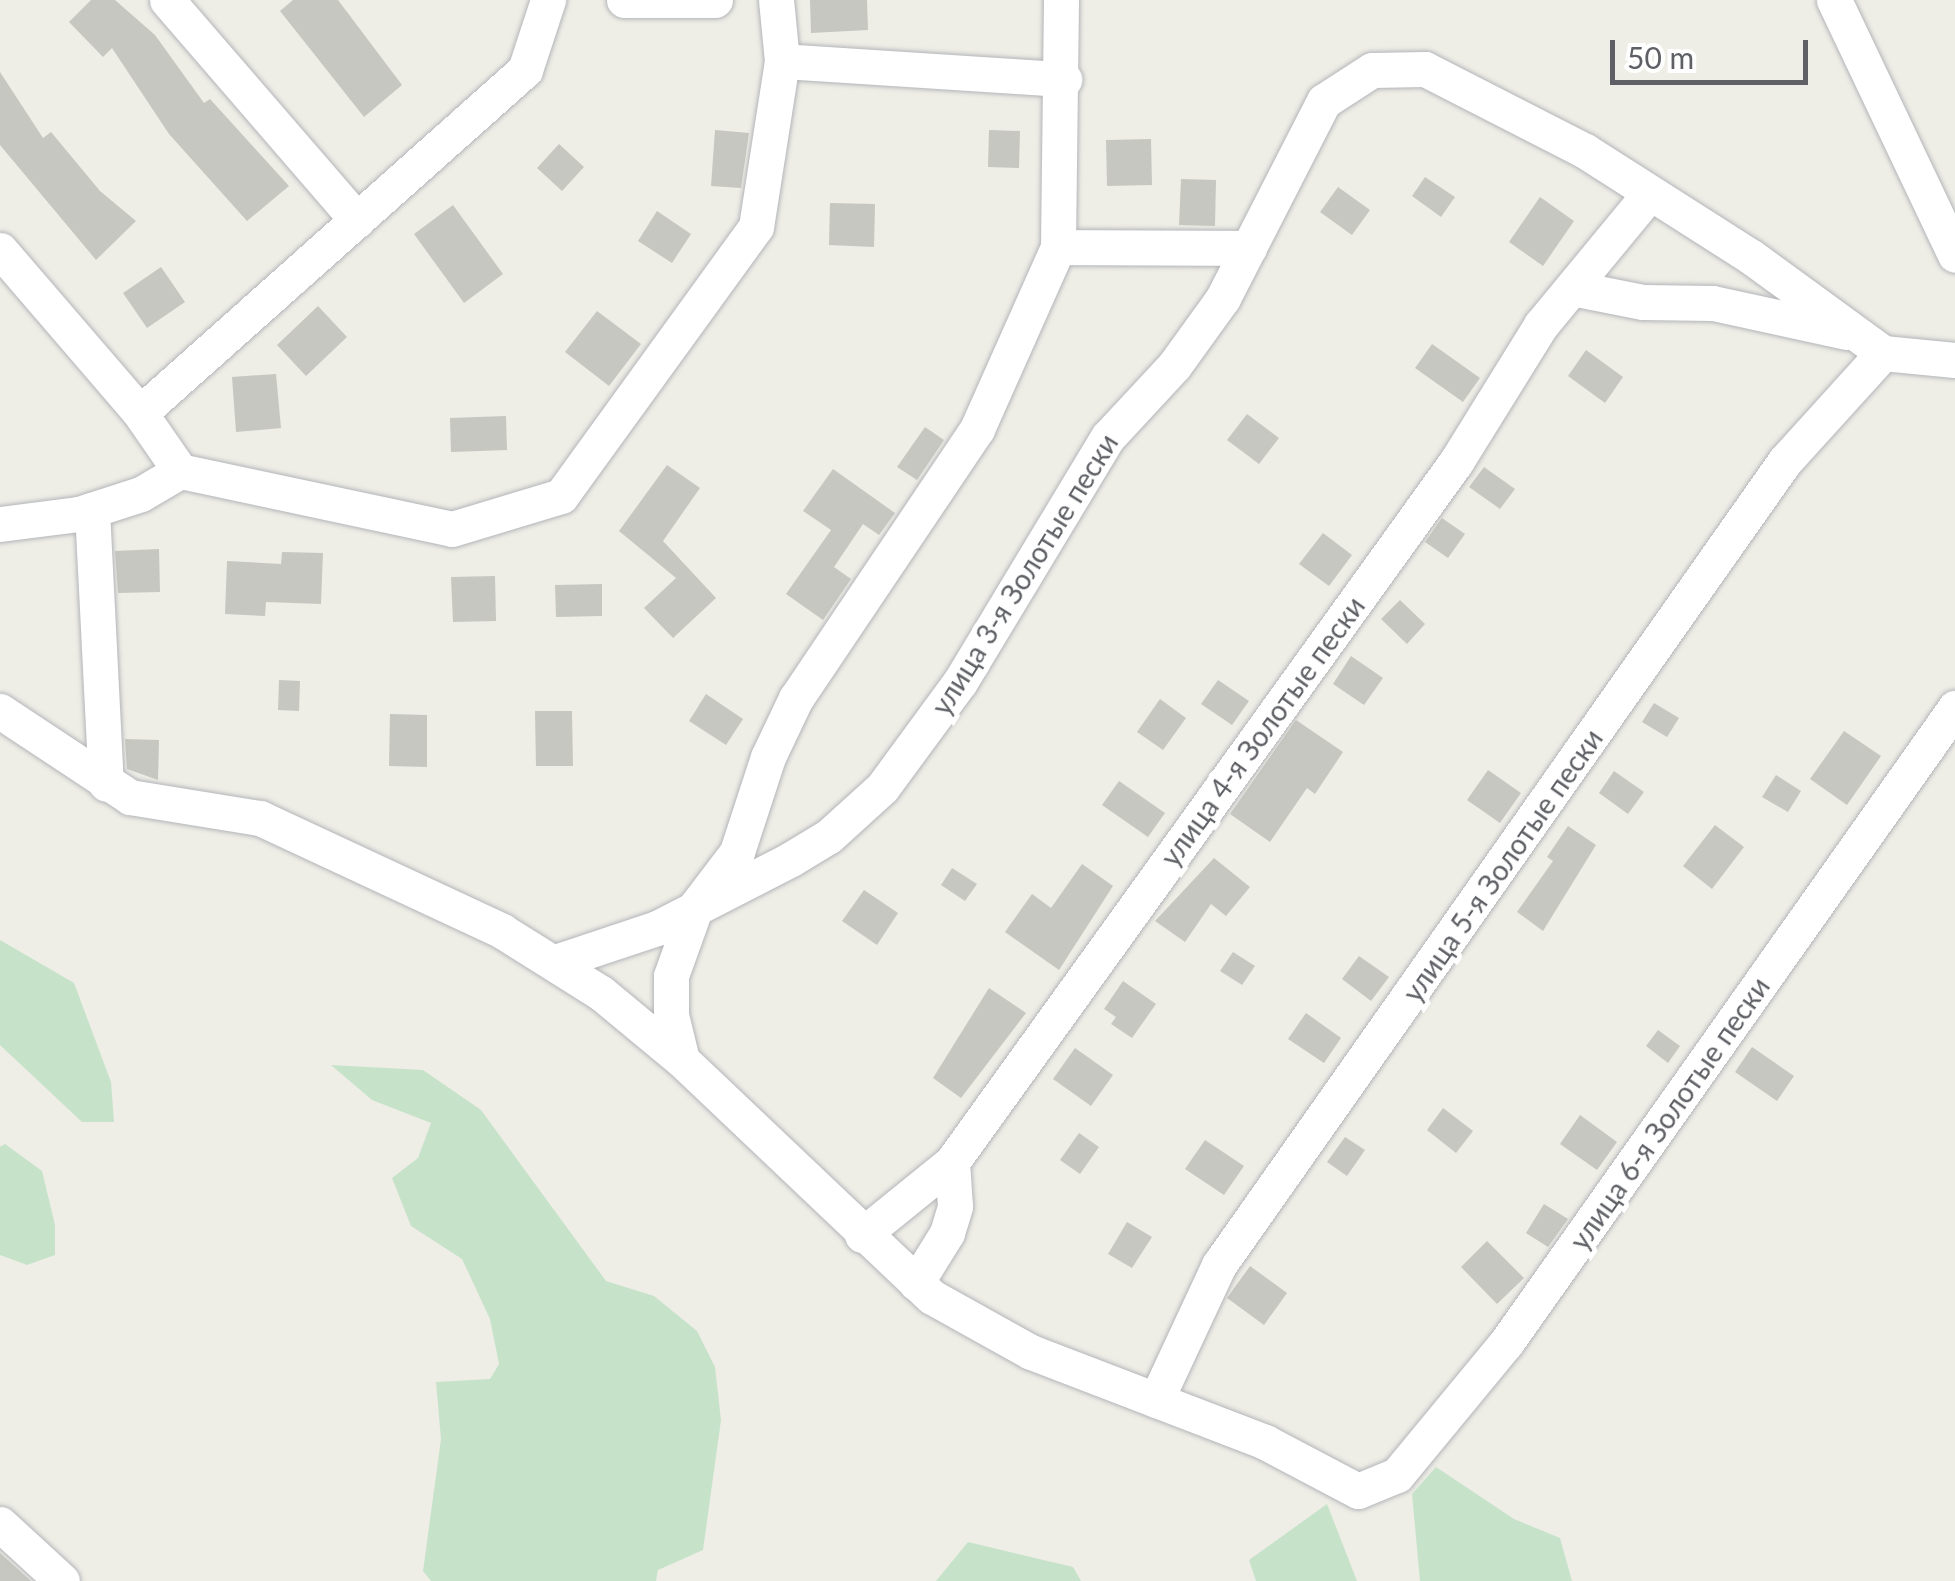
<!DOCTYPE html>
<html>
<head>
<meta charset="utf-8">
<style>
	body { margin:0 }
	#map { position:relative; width:1955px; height:1581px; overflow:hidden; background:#eeede6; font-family:Lato,sans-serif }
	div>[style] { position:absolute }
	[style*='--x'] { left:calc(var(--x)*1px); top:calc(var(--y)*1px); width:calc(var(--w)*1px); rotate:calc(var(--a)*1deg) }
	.green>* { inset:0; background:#c6e3ca }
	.building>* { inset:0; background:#c7c7c1 }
	.roads { filter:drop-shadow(0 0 2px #b3b5b9) drop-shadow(0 0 2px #b3b5b9) }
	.minor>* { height:35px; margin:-17.5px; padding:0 17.5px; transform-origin:17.5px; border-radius:17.5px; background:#fff }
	span { translate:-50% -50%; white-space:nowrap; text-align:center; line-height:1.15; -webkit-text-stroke:10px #fff; paint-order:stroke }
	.street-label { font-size:28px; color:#5e6065 }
	.scale { position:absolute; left:1610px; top:40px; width:198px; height:45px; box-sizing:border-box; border:5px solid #5e6065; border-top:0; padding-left:12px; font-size:30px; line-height:35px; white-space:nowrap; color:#5e6065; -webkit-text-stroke:8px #fff; paint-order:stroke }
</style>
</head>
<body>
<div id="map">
	<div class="green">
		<i style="clip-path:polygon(0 940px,74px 983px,111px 1082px,114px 1122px,82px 1122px,0 1045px)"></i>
		<i style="clip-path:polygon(331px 1065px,423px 1070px,481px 1110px,606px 1281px,654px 1296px,697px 1331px,715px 1367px,721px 1420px,703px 1550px,658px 1570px,656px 1581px,431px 1581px,423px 1571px,441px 1439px,436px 1382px,490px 1379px,499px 1364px,490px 1319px,462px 1259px,411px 1226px,392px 1178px,418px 1158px,431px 1123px,372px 1100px)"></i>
		<i style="clip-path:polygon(5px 1144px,42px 1171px,55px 1225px,55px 1255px,27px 1265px,0 1255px,0 1147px)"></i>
		<i style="clip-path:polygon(1436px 1467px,1514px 1519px,1560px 1538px,1572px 1581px,1420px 1581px,1412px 1494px)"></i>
		<i style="clip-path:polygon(1327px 1504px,1357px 1581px,1256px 1581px,1249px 1560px)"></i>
		<i style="clip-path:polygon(968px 1542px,1073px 1567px,1081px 1581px,936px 1581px)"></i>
	</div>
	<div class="building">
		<i style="clip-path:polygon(91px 0,115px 0,155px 35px,204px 103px,210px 99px,289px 186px,247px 221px,169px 134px,112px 48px,103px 57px,69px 22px)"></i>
		<i style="clip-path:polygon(293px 0,338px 0,402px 85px,364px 117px,280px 11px)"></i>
		<i style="clip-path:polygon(810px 0,867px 0,868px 30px,811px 33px)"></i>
		<i style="clip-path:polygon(0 72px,43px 138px,51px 132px,100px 191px,136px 221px,96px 260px,0 145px)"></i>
		<i style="clip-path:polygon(715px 130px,749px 133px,741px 188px,711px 186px)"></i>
		<i style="clip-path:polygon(989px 130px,1020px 131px,1019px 168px,988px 167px)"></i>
		<i style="clip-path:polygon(1151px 139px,1152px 185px,1107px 186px,1106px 140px)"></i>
		<i style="clip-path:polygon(559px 144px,584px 167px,562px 191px,537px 168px)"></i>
		<i style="clip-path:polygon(1425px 177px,1455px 197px,1441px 217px,1412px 196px)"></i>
		<i style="clip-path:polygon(1181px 179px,1216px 180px,1215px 226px,1179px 225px)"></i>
		<i style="clip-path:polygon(1338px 187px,1370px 210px,1352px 235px,1320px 212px)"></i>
		<i style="clip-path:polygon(1540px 197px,1574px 221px,1543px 266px,1509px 242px)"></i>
		<i style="clip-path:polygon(830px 203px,875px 204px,874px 247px,829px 245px)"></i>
		<i style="clip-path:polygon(453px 205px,503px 274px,464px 303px,414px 234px)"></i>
		<i style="clip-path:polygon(657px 211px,691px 234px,672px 263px,638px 241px)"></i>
		<i style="clip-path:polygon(161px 267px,185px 302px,147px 328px,123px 293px)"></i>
		<i style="clip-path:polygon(318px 306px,347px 337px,306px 376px,277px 345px)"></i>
		<i style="clip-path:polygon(597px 311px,641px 344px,609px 386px,565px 352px)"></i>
		<i style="clip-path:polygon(1432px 344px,1480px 378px,1463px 402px,1415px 368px)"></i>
		<i style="clip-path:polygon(1586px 350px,1623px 377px,1605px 403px,1568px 376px)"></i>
		<i style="clip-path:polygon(276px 374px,281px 428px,236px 432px,232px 377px)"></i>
		<i style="clip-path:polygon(1247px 414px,1279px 438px,1259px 464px,1227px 440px)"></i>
		<i style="clip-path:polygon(506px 416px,507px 450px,451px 452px,450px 418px)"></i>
		<i style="clip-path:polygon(925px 427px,944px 440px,917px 480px,897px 467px)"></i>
		<i style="clip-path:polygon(667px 465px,700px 488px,663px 541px,716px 598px,673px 638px,644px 608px,676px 578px,619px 531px)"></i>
		<i style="clip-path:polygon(1484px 467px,1515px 489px,1500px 509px,1469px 487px)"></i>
		<i style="clip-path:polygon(833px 469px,895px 513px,879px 535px,863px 524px,834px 567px,851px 579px,823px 620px,786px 594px,831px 530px,803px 511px)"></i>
		<i style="clip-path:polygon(1442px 518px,1465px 534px,1448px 558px,1425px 542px)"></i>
		<i style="clip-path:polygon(1323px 533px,1352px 555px,1329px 586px,1299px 564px)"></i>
		<i style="clip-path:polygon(159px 549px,160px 592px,118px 593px,115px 551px)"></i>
		<i style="clip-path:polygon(282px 552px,323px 553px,321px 604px,266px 602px,265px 616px,225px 614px,227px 561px,281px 564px)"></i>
		<i style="clip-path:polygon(495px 576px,496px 621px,453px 622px,451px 577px)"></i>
		<i style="clip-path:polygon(602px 584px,602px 616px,556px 617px,555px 585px)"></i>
		<i style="clip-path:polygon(1400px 600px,1425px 624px,1407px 644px,1381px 619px)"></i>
		<i style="clip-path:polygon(1351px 656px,1383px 678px,1364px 705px,1333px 684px)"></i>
		<i style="clip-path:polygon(279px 680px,300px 681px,299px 711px,278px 710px)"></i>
		<i style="clip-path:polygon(1218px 680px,1249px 701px,1232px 725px,1201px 704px)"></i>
		<i style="clip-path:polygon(706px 694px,743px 719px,726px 745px,689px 721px)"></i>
		<i style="clip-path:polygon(1160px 699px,1186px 718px,1163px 750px,1137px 732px)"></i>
		<i style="clip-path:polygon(1654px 703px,1679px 718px,1667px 737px,1642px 722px)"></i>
		<i style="clip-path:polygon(535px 711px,572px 711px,573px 766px,536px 766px)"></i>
		<i style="clip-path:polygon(390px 714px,427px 715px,427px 767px,389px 766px)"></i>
		<i style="clip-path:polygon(1296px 720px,1343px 752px,1315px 794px,1307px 788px,1270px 842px,1230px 814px)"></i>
		<i style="clip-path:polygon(1844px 731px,1881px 756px,1847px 805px,1810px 779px)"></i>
		<i style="clip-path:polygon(125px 739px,159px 740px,158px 780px,127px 769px)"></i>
		<i style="clip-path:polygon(1488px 770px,1521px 793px,1500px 823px,1467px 800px)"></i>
		<i style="clip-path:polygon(1614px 771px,1644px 792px,1628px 814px,1599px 793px)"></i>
		<i style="clip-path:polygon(1776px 775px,1801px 791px,1788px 812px,1762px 797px)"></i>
		<i style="clip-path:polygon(1119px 781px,1165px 813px,1148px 837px,1102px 805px)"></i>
		<i style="clip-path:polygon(1715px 825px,1744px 847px,1712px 889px,1683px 866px)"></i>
		<i style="clip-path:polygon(1568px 826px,1596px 845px,1543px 931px,1517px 912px,1553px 861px,1547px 857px)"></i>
		<i style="clip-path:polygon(1214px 858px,1250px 887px,1226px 916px,1211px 904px,1185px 942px,1155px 921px)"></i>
		<i style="clip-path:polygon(1082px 864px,1113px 886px,1059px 970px,1005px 932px,1032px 894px,1051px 908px)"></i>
		<i style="clip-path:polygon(952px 868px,977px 884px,965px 901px,941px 885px)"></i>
		<i style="clip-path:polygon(864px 890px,898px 913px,877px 945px,842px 921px)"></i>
		<i style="clip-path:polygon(1233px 952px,1255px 966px,1242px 985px,1220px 971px)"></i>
		<i style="clip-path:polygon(1359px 956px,1389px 977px,1371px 1001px,1342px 979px)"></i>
		<i style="clip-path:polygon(1123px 981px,1156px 1004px,1132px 1038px,1111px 1024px,1116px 1017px,1104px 1009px)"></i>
		<i style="clip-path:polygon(989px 988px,1026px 1013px,961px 1098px,933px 1078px)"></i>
		<i style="clip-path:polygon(1306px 1013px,1341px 1038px,1324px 1063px,1288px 1039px)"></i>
		<i style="clip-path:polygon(1658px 1030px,1680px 1046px,1668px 1063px,1646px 1046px)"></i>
		<i style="clip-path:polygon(1752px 1047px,1794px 1076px,1777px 1101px,1735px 1072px)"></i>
		<i style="clip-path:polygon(1075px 1048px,1113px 1075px,1091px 1106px,1053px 1079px)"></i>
		<i style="clip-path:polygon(1443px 1108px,1473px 1131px,1456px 1153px,1427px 1130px)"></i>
		<i style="clip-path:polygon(1580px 1115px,1617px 1142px,1597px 1170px,1560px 1144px)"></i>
		<i style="clip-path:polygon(1079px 1133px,1099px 1147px,1080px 1174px,1060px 1160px)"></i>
		<i style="clip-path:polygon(1345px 1137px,1365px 1150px,1347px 1176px,1327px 1162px)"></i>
		<i style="clip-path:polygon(1205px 1140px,1244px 1166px,1224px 1195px,1185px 1169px)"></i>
		<i style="clip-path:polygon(1544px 1204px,1568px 1219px,1548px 1247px,1526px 1233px)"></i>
		<i style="clip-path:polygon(1127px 1222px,1152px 1237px,1132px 1268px,1108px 1254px)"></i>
		<i style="clip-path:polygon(1487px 1241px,1524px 1278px,1497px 1304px,1461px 1267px)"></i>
		<i style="clip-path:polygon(1250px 1266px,1287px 1293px,1264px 1325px,1227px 1298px)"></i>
		<i style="clip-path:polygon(0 1553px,31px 1581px,0 1581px)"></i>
	</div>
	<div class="roads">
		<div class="minor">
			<i style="--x:167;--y:0;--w:291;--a:49.2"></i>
			<i style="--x:624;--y:0;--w:91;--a:0"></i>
			<i style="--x:1061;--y:0;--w:247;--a:90.7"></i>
			<i style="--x:1058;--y:247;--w:199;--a:114"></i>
			<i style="--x:977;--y:429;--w:324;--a:123.9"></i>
			<i style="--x:796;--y:698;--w:65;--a:115.4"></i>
			<i style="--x:768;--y:757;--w:100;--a:108.1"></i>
			<i style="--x:737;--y:852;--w:68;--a:127.2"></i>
			<i style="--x:696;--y:906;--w:74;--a:109.7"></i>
			<i style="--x:671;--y:976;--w:39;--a:90"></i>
			<i style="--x:671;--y:1015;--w:46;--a:76.3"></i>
			<i style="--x:682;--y:1060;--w:344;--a:43.5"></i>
			<i style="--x:932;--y:1297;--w:113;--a:29.1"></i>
			<i style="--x:1031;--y:1352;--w:251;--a:21"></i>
			<i style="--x:1265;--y:1442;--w:105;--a:27.8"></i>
			<i style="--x:1358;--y:1491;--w:42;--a:-22.3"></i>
			<i style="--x:1397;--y:1475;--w:171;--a:-50.5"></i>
			<i style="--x:1506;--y:1343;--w:778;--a:-54.74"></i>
			<i style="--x:1834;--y:0;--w:282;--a:64.6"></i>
			<i style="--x:782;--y:61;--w:283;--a:3.7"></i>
			<i style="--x:1058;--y:247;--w:191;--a:0.3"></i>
			<i style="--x:0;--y:250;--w:215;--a:49.3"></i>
			<i style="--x:140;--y:413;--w:70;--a:55.4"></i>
			<i style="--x:180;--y:471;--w:278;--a:12"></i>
			<i style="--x:452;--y:529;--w:114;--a:-16.8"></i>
			<i style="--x:561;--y:496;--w:332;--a:-54.1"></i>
			<i style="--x:756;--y:227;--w:168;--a:-81.1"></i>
			<i style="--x:782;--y:61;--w:61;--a:-95.6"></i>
			<i style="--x:1572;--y:288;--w:72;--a:11.2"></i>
			<i style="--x:1643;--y:302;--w:70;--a:0.8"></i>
			<i style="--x:1713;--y:303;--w:136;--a:12.3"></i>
			<i style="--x:140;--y:413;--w:516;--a:-41.7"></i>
			<i style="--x:525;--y:70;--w:74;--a:-71.8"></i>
			<i style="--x:92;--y:510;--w:274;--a:87.1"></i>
			<i style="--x:0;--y:524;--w:80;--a:-7.2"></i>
			<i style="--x:79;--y:514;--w:65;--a:-17.9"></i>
			<i style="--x:141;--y:494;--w:45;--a:-30.5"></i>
			<i style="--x:0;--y:711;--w:156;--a:33.5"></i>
			<i style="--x:130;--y:797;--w:132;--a:9.2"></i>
			<i style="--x:260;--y:818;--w:267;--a:25"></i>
			<i style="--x:502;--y:931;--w:117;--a:32.1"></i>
			<i style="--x:601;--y:993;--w:105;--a:39.6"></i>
			<i style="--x:555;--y:962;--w:108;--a:-18.4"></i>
			<i style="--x:657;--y:928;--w:151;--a:-27.2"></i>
			<i style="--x:791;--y:859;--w:44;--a:-31.2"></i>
			<i style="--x:829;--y:836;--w:72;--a:-42.2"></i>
			<i style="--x:882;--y:788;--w:132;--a:-53.7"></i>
			<i style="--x:960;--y:682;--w:286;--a:-58.9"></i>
			<i style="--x:1108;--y:437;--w:97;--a:-47.1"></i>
			<i style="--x:1174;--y:366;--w:84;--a:-54.2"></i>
			<i style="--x:1223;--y:298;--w:221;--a:-62.9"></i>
			<i style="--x:1324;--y:101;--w:57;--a:-32.9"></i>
			<i style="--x:1372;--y:70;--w:53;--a:-1.1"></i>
			<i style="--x:1425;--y:69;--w:180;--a:27.1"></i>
			<i style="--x:1585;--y:151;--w:196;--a:32.5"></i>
			<i style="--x:1750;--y:256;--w:165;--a:36.1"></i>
			<i style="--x:1883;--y:353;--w:72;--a:5.6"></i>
			<i style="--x:862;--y:1235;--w:116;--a:-39"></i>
			<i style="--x:916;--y:1283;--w:59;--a:-58.2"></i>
			<i style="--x:947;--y:1233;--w:28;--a:-73"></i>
			<i style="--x:955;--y:1206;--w:44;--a:-93.9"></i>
			<i style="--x:952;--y:1162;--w:863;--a:-54.25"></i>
			<i style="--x:1456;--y:462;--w:161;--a:-58.2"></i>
			<i style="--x:1541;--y:325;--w:170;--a:-50.5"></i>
			<i style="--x:1156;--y:1400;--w:149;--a:-65"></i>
			<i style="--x:1219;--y:1265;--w:983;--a:-54.86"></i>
			<i style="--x:1785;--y:461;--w:146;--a:-47.8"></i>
			<i style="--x:0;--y:1524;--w:84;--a:42.6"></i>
		</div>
	</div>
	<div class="street-label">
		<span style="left:1024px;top:574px;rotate:-58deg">улица 3-я Золотые пески</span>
		<span style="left:1262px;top:731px;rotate:-54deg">улица 4-я Золотые пески</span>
		<span style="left:1502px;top:865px;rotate:-55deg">улица 5-я Золотые пески</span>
		<span style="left:1669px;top:1113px;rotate:-55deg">улица 6-я Золотые пески</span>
	</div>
	<div class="scale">50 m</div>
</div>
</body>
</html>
